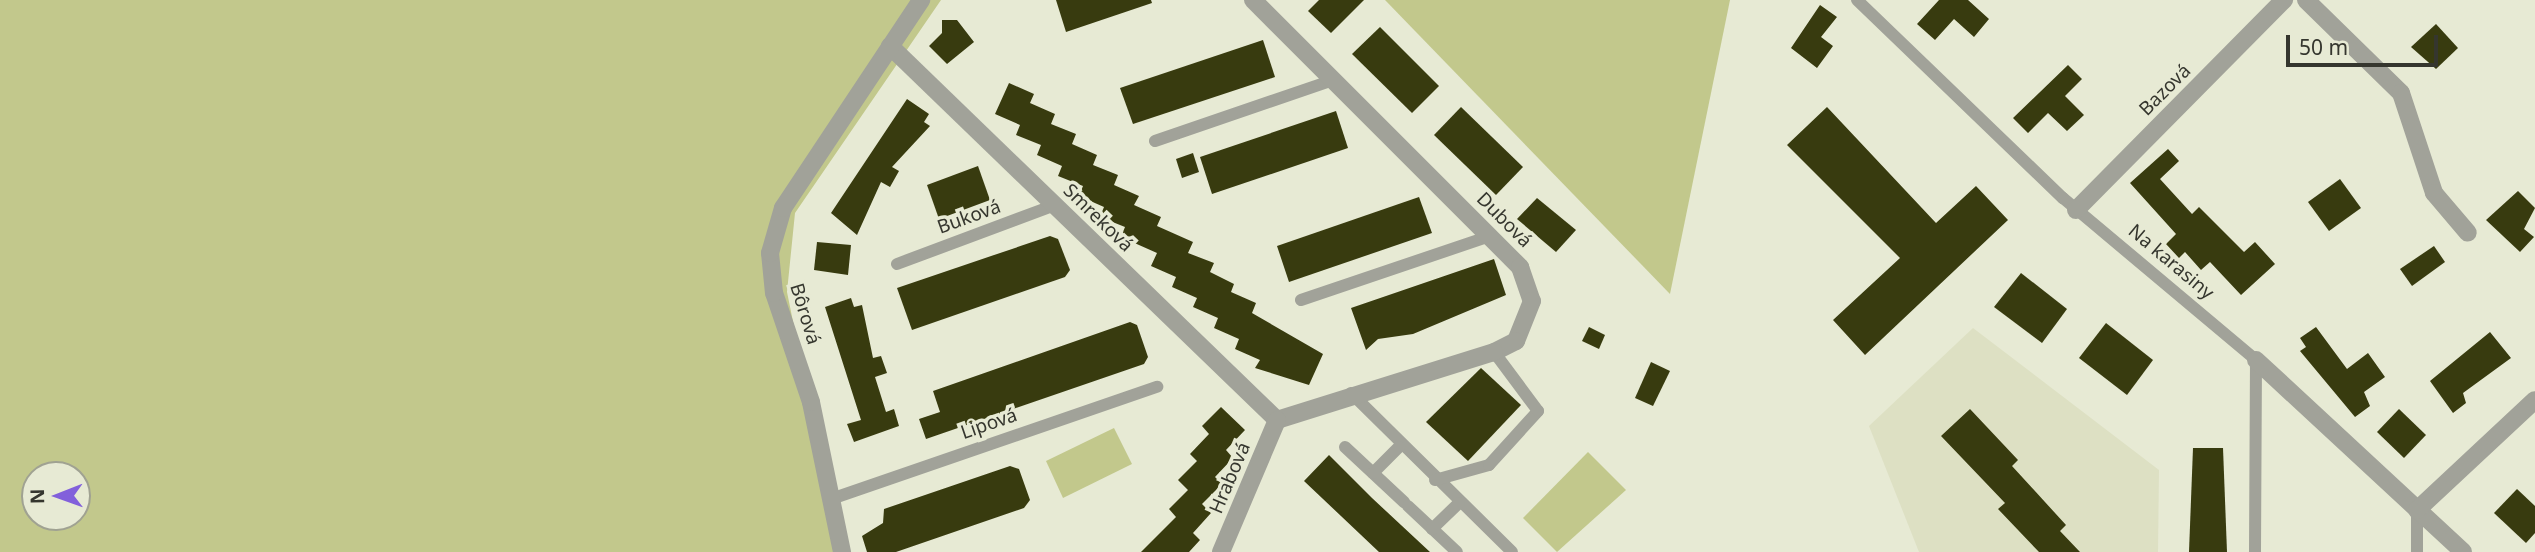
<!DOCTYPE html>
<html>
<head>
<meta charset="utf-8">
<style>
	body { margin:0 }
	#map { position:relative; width:2535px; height:552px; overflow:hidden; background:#e7ead4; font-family:"Noto Sans",sans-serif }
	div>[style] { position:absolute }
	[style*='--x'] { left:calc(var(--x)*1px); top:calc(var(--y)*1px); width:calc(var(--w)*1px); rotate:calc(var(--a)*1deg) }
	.built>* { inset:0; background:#dde0c3 }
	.green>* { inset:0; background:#c2c88c }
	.building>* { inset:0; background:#383b0f }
	.lane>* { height:12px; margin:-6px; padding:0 6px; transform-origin:6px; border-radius:6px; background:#a1a299 }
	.street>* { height:18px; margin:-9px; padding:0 9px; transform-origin:9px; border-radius:9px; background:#a1a299 }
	span { translate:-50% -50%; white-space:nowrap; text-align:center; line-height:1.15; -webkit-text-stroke:7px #e7ead4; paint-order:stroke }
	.street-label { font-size:19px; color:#35362e }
	.north { position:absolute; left:21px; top:461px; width:70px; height:70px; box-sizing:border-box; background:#e7ead4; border:2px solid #a0a292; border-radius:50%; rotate:269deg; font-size:19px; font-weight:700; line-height:28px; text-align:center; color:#35362e }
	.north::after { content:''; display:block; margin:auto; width:24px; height:32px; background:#8260db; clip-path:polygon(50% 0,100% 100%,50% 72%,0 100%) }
	.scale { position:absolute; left:2286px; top:35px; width:152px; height:32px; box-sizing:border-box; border:4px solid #35362e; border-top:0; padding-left:9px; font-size:21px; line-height:24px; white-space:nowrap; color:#35362e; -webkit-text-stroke:5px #e7ead4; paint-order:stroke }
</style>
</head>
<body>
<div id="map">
	<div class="built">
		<i style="clip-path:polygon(1973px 328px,2159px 470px,2158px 552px,1919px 552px,1869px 426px)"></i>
	</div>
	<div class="green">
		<i style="clip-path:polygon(evenodd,0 0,941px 0,795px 213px,787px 292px,840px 552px,0 552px,0 0,35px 475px,77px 475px,77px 517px,35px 517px,35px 475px)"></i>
		<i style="clip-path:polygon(1385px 0,1730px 0,1670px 294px)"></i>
		<i style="clip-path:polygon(1114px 428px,1132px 464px,1063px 498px,1046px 461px)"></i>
		<i style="clip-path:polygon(1588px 452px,1626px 490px,1557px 552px,1523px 518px)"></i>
	</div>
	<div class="building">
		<i style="clip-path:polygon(1056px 0,1151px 0,1152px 3px,1066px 32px)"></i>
		<i style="clip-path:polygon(1319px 0,1364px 0,1331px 33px,1308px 11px)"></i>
		<i style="clip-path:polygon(1939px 0,1968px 0,1989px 19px,1974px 37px,1954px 19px,1935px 40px,1917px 24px)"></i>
		<i style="clip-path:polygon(1820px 5px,1837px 17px,1821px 37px,1833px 46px,1817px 68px,1791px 48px)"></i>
		<i style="clip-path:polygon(942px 20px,957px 20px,974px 42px,947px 64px,929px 46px,942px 33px)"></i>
		<i style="clip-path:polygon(2436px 24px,2458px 48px,2436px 69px,2411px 47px)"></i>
		<i style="clip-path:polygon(1380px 27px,1439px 86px,1412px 113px,1352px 54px)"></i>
		<i style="clip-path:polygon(1263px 40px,1275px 77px,1133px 124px,1120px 88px)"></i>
		<i style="clip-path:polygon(2068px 65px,2082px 79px,2065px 96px,2084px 115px,2067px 131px,2048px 113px,2028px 133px,2013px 118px)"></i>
		<i style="clip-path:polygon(1009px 83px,1034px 94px,1030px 103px,1055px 114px,1051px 124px,1076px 134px,1072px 144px,1097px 155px,1093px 165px,1118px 175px,1114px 185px,1139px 196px,1134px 205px,1161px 217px,1157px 226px,1193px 242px,1188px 253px,1214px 263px,1210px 272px,1234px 284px,1231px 292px,1256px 303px,1252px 313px,1323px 354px,1309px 385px,1255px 368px,1260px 360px,1235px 349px,1239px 339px,1214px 328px,1218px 318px,1193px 307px,1197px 298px,1172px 287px,1176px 277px,1151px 266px,1157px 253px,1121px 237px,1125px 227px,1100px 217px,1104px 207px,1079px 196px,1083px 186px,1058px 176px,1062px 166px,1037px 155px,1041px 145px,1016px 135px,1020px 125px,995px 114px)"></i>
		<i style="clip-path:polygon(907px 99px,929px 114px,924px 122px,930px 126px,892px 167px,899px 171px,890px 187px,881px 182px,857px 235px,831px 213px)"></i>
		<i style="clip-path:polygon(1461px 107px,1523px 167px,1496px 195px,1434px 135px)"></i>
		<i style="clip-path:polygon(1827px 107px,1936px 223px,1976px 186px,2008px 220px,1865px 355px,1833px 320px,1900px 258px,1787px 145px)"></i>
		<i style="clip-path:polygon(1336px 111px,1348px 148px,1212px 194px,1200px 157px)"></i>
		<i style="clip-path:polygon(2168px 149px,2179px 161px,2160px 179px,2192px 214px,2199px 207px,2244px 252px,2255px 242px,2275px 264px,2241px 295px,2210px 262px,2201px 270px,2185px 252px,2179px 258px,2166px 244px,2176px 234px,2130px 183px)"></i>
		<i style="clip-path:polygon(1193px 153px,1199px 172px,1182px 178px,1176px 159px)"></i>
		<i style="clip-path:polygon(978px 166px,990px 200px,939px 219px,927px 185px)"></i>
		<i style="clip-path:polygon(2340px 179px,2361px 208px,2329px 231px,2308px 202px)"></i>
		<i style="clip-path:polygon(2518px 191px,2535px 208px,2524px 229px,2534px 237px,2520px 252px,2486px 220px)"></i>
		<i style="clip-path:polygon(1419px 197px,1432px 233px,1289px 282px,1277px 246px)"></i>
		<i style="clip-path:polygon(1537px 198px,1576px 230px,1556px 252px,1517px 219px)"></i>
		<i style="clip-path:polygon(1050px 236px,1058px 239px,1070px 270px,1065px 277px,912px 330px,897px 288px)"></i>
		<i style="clip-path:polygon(817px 242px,851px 245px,848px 275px,814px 270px)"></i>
		<i style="clip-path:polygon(2434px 246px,2445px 262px,2412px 286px,2400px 269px)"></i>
		<i style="clip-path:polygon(1494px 259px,1506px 295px,1413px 334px,1378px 339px,1366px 350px,1351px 308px)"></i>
		<i style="clip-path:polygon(2021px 273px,2067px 309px,2042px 343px,1994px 307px)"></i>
		<i style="clip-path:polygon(851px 298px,854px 307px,862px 305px,873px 358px,881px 356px,887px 373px,875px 377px,886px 412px,894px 409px,899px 426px,854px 442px,847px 424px,861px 420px,825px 307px)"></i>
		<i style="clip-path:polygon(1130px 322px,1137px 325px,1148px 357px,1144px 364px,926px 439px,919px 419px,940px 412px,933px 391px)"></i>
		<i style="clip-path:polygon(2106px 323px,2153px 360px,2127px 395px,2079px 358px)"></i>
		<i style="clip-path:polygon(1589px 327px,1605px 335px,1599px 349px,1582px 341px)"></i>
		<i style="clip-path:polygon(2316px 327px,2347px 369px,2368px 353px,2385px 377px,2364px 392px,2370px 406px,2355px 417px,2300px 351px,2306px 347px,2300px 338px)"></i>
		<i style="clip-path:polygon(2490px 332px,2511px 358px,2463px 393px,2466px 403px,2453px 413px,2430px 381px)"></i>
		<i style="clip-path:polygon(1651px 362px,1670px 371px,1653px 406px,1635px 398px)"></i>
		<i style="clip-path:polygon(1481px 368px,1521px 405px,1468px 461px,1426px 422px)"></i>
		<i style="clip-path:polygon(1221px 407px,1245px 430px,1226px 450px,1233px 458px,1215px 477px,1222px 484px,1202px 504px,1211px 513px,1193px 533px,1200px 540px,1189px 552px,1141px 552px,1176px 517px,1169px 509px,1188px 490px,1178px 480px,1197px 461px,1190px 454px,1209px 434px,1202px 426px)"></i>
		<i style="clip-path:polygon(1970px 409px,2018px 460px,2012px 466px,2066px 525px,2060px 531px,2080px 552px,2039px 552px,1998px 509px,2005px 503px,1941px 436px)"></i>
		<i style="clip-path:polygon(2399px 409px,2426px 435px,2404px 458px,2377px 432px)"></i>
		<i style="clip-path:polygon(2193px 448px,2223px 448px,2227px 552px,2189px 552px)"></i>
		<i style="clip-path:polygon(1329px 455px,1372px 498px,1430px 552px,1379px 552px,1304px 481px)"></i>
		<i style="clip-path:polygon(1010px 466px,1019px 469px,1030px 500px,1024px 508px,896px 552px,867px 552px,862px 536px,883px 523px,884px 509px)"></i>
		<i style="clip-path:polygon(2517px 489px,2535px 506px,2535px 533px,2526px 543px,2494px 513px)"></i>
	</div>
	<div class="lane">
		<i style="--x:1857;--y:0;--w:286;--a:43.9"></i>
		<i style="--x:2063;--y:198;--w:252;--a:40"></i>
		<i style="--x:2256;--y:360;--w:192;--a:90.3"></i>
		<i style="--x:1155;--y:141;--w:188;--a:-18.9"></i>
		<i style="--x:897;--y:264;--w:169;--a:-20.5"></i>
		<i style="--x:1301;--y:300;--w:200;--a:-18.7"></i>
		<i style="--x:1351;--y:393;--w:226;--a:44.6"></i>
		<i style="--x:1345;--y:447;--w:81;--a:43"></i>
		<i style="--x:1373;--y:473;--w:37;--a:-45"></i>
		<i style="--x:1435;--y:480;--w:56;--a:-15.5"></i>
		<i style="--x:1489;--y:465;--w:73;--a:-47.8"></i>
		<i style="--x:1538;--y:411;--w:74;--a:-126.7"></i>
		<i style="--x:834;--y:498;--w:342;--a:-19"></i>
		<i style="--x:1408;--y:506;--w:67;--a:43.2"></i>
		<i style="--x:1432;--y:529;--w:37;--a:-44"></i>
		<i style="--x:2417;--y:552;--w:42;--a:-90"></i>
	</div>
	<div class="street">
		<i style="--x:1253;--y:0;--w:378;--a:45"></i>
		<i style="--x:1520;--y:267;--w:36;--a:71"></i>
		<i style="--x:1532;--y:301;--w:43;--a:111.8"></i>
		<i style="--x:1516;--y:341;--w:25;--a:153"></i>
		<i style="--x:1494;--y:352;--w:227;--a:162.6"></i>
		<i style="--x:2306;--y:0;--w:133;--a:44.4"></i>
		<i style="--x:2401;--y:93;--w:105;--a:71.7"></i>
		<i style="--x:2434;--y:193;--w:52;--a:49.6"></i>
		<i style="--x:890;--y:46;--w:538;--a:44.02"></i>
		<i style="--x:2076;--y:210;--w:296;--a:-45.3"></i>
		<i style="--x:2256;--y:360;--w:282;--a:42.8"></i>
		<i style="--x:2417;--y:510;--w:161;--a:-43"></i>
		<i style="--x:842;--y:552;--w:153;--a:-101.7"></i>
		<i style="--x:811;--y:402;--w:115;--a:-108.7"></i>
		<i style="--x:774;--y:293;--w:40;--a:-95.7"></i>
		<i style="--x:770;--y:253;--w:47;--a:-73.9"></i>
		<i style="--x:783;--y:208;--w:250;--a:-56.4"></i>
		<i style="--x:1221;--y:552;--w:143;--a:-67"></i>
	</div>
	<div class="street-label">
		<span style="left:2165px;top:90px;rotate:-45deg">Bazová</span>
		<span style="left:969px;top:217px;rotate:-20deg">Buková</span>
		<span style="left:1098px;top:218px;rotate:44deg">Smreková</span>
		<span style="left:1504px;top:220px;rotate:45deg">Dubová</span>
		<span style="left:2171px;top:262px;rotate:40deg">Na karasiny</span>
		<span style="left:805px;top:314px;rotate:73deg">Bôrová</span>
		<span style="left:989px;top:424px;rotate:-19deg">Lipová</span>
		<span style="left:1230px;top:478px;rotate:-67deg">Hrabová</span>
	</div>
	<div class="north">N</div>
	<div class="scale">50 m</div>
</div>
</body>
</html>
